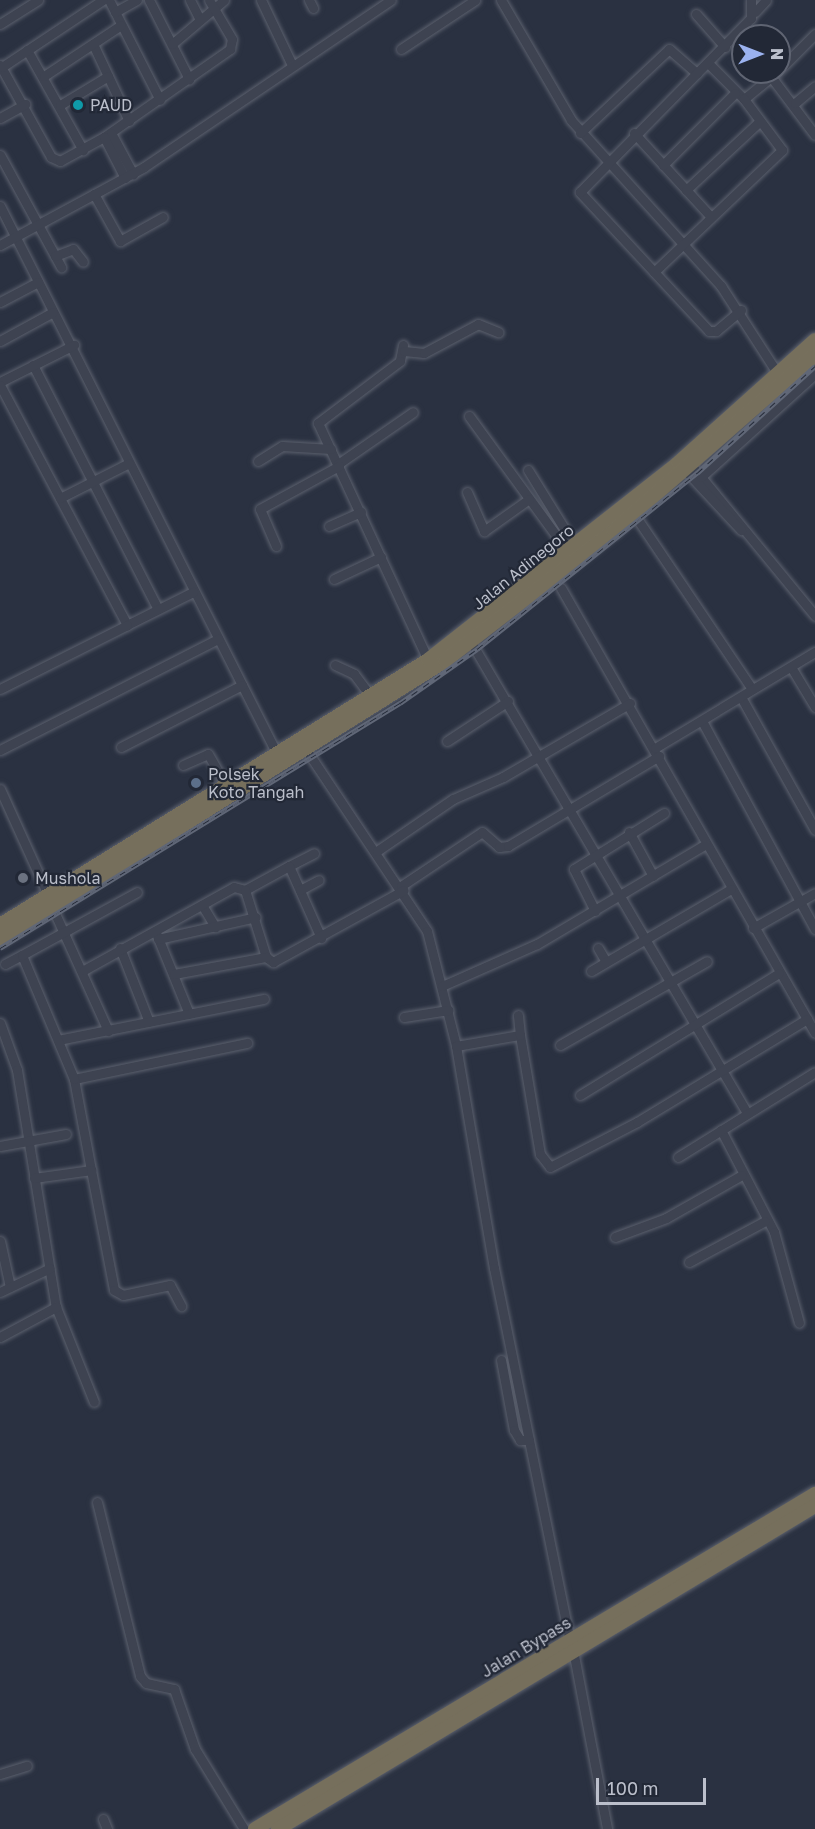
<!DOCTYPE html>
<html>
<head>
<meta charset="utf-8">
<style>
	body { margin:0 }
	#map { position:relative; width:815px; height:1829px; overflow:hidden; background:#2a3141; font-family:"Golos Text",sans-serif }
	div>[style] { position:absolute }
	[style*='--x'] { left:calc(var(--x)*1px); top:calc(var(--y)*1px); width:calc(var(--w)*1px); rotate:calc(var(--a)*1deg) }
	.roads { filter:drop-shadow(0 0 2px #5c616e) drop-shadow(0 0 2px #5c616e) }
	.minor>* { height:9px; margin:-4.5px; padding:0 4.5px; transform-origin:4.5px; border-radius:4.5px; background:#3e4351 }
	.highway>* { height:14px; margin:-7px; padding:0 7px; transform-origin:7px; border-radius:7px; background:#766f5c }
	.rail>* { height:4.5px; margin-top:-2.25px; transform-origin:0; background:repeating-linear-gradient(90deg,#222836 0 7px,#606777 0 14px); box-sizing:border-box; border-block:2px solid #606777 }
	.dots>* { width:16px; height:16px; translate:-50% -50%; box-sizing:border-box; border:3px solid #222836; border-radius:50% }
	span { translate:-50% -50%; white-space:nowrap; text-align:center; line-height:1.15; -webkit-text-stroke:4.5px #222836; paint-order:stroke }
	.poi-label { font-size:16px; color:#bbbfcb }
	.left { translate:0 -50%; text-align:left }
	.street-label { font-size:16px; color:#bbbfcb }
	.north { position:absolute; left:731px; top:24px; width:60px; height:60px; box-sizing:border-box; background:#222836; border:2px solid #5f6472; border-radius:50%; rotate:90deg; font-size:16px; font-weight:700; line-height:24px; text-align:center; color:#bbbfcb }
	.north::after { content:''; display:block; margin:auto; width:21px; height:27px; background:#9bb2ef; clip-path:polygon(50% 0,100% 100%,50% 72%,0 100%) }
	.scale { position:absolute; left:596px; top:1778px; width:110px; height:27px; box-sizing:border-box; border:3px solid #bbbfcb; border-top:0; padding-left:8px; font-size:18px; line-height:21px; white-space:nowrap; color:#bbbfcb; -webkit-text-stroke:4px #222836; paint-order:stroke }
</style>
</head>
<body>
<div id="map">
	<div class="roads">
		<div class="minor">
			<i style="--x:109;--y:0;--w:112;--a:63"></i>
			<i style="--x:149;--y:0;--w:89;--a:63.1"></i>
			<i style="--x:190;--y:0;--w:22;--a:63"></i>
			<i style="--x:261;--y:0;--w:72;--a:64.5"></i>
			<i style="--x:309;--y:0;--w:9;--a:63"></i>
			<i style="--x:501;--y:0;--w:139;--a:59.7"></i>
			<i style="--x:571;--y:120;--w:224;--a:47.9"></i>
			<i style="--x:721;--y:286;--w:105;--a:57.1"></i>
			<i style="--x:115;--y:12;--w:25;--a:-29"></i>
			<i style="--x:755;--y:12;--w:16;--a:-47"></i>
			<i style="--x:696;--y:14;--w:44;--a:48.7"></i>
			<i style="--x:0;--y:24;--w:45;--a:-32.3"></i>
			<i style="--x:93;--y:44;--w:85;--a:64.9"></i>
			<i style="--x:172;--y:44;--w:68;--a:-40.2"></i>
			<i style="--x:401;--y:49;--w:89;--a:-33.5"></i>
			<i style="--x:27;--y:50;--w:115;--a:60.8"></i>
			<i style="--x:708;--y:63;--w:51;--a:45"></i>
			<i style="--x:744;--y:99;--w:43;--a:-39.3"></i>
			<i style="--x:0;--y:65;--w:105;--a:61"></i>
			<i style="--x:51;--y:157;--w:10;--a:24"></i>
			<i style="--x:60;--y:161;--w:50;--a:-28.6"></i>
			<i style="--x:104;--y:137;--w:154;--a:-34.9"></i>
			<i style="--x:230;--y:49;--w:10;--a:-79"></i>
			<i style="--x:232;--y:39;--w:45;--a:-120.5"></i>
			<i style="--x:2;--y:67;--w:121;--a:-33.6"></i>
			<i style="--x:779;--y:70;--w:51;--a:-45"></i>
			<i style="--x:44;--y:76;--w:92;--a:-33.5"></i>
			<i style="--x:772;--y:78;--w:71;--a:53"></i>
			<i style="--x:795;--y:103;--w:26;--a:-40"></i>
			<i style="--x:60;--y:105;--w:56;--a:-31.1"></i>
			<i style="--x:0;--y:118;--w:29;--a:-29"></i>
			<i style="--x:111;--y:133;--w:47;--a:61.8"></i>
			<i style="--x:580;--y:133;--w:122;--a:-43.3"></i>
			<i style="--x:669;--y:49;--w:37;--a:41"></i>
			<i style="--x:634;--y:133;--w:113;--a:47.5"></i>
			<i style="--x:104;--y:137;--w:46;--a:62.9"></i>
			<i style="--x:0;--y:155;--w:128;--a:61.4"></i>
			<i style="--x:663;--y:165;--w:102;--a:-45"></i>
			<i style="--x:686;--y:190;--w:101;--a:-43"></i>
			<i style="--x:94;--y:194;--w:54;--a:61"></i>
			<i style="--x:120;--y:241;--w:49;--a:-29.2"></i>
			<i style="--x:0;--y:206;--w:616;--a:63.19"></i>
			<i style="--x:0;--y:245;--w:164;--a:-28.4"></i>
			<i style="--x:144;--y:167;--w:298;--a:-34.1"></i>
			<i style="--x:55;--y:256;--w:19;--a:-21"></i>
			<i style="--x:73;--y:249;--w:16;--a:52"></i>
			<i style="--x:654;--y:272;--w:177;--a:-43.6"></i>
			<i style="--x:782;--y:150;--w:64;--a:-126.7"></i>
			<i style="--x:0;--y:302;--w:43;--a:-27.8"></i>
			<i style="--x:741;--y:310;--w:33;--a:140"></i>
			<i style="--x:716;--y:331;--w:7;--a:180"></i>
			<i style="--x:709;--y:331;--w:190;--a:-132.9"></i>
			<i style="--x:580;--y:192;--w:244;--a:-45.5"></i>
			<i style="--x:751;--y:18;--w:18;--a:-90"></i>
			<i style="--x:0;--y:341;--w:60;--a:-28.7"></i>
			<i style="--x:403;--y:345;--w:16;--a:101"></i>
			<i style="--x:400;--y:361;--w:103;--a:142.9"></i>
			<i style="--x:318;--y:423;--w:261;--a:65.1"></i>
			<i style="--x:404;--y:351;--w:20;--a:6"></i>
			<i style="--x:424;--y:353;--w:61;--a:-28.2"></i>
			<i style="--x:478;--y:324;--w:22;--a:22"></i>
			<i style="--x:33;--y:365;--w:274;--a:62.9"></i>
			<i style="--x:0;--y:382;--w:83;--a:-26.6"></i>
			<i style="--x:0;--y:385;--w:272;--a:62.1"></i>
			<i style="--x:127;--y:625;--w:74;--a:-26.6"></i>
			<i style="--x:469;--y:416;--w:168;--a:53.9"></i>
			<i style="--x:258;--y:461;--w:28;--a:-32"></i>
			<i style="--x:282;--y:446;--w:49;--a:3.5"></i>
			<i style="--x:338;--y:464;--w:91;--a:-34.7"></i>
			<i style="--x:692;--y:466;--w:194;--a:50.6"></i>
			<i style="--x:528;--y:470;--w:89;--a:58.3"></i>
			<i style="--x:686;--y:471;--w:81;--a:47"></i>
			<i style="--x:701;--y:477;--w:154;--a:-42.1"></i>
			<i style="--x:467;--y:492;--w:43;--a:66.4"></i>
			<i style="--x:484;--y:531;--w:55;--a:-35.4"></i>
			<i style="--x:60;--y:498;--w:77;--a:-26.9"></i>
			<i style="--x:634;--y:514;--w:211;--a:56"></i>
			<i style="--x:329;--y:526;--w:35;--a:-24"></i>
			<i style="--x:276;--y:546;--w:40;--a:-113.4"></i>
			<i style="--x:260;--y:509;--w:90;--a:-28.6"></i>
			<i style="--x:334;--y:579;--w:52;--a:-25.1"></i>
			<i style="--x:561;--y:588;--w:512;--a:60.28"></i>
			<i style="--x:471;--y:642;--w:546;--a:59.63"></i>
			<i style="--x:335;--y:665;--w:21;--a:25"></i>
			<i style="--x:354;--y:674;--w:30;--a:53"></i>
			<i style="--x:791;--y:667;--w:47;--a:59"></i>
			<i style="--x:0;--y:689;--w:142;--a:-26.7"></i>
			<i style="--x:741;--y:697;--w:152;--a:60.9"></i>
			<i style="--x:702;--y:721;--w:237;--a:61.5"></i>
			<i style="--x:447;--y:741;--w:73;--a:-33.3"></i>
			<i style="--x:121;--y:747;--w:136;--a:-27.1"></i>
			<i style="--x:655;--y:748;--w:187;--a:-31"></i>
			<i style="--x:0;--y:750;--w:245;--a:-27"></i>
			<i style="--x:307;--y:751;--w:216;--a:56.3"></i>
			<i style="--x:427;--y:931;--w:119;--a:75.8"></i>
			<i style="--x:456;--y:1046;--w:225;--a:80.3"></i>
			<i style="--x:494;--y:1268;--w:381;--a:78.5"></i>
			<i style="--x:183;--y:765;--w:27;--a:-24"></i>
			<i style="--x:208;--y:754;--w:40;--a:60.3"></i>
			<i style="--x:0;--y:789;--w:119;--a:65.6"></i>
			<i style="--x:629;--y:832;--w:50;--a:61.4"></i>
			<i style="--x:377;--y:851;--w:92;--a:-34.4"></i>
			<i style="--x:453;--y:799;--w:55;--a:-23.7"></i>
			<i style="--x:503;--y:777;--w:147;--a:-30.2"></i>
			<i style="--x:289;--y:866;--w:28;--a:-27"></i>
			<i style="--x:401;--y:886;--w:97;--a:-33.7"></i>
			<i style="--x:482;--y:832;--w:23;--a:41"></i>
			<i style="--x:499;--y:847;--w:9;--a:-6"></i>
			<i style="--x:508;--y:846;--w:176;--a:-30.8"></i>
			<i style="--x:245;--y:890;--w:50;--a:-28.6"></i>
			<i style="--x:289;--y:866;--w:79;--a:66"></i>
			<i style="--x:300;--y:890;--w:21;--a:-28"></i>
			<i style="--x:202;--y:905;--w:26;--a:59"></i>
			<i style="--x:53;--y:909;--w:134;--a:65.7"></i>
			<i style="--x:595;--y:911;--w:47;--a:-116.6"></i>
			<i style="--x:574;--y:869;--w:106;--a:-31.9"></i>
			<i style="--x:753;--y:928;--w:71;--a:-29.4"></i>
			<i style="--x:156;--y:933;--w:87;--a:67.8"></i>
			<i style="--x:158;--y:939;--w:100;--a:-12.7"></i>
			<i style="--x:120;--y:948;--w:79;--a:68.6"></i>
			<i style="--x:598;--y:948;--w:16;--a:60"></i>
			<i style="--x:5;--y:964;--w:19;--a:-28"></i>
			<i style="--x:84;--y:970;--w:171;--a:-29"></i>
			<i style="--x:234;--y:887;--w:11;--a:15"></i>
			<i style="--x:245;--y:890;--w:70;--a:72.6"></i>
			<i style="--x:266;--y:957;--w:9;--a:36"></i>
			<i style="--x:273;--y:962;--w:149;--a:-28.8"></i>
			<i style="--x:591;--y:971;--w:162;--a:-30.4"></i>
			<i style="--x:174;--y:974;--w:94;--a:-10.5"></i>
			<i style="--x:442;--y:986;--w:104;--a:-23.9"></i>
			<i style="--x:537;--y:944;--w:196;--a:-30.6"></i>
			<i style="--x:404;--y:1017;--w:45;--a:-9"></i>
			<i style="--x:0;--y:1023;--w:50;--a:70.1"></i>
			<i style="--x:17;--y:1070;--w:240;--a:80.7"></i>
			<i style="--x:56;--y:1307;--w:102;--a:68.2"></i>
			<i style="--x:520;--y:1035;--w:121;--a:80.5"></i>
			<i style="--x:540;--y:1154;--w:16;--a:52"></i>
			<i style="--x:550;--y:1167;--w:98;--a:-27.3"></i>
			<i style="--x:637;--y:1122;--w:199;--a:-31.2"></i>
			<i style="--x:58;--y:1040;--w:210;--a:-11.3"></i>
			<i style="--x:560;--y:1045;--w:169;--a:-29.7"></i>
			<i style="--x:456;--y:1046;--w:65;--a:-9.8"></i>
			<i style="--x:520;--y:1035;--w:20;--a:-96"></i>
			<i style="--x:74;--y:1079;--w:177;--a:-11.8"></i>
			<i style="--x:580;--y:1095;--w:233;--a:-31.5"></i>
			<i style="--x:721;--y:1130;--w:115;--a:62.5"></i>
			<i style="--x:774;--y:1232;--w:94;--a:74.6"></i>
			<i style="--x:0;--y:1146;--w:67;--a:-10.3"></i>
			<i style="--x:678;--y:1157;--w:161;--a:-31.8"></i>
			<i style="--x:91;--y:1170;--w:93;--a:-100.6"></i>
			<i style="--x:74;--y:1079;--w:134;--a:-112.8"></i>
			<i style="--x:22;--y:955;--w:131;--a:-28.7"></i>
			<i style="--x:34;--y:1178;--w:58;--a:-8"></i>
			<i style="--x:91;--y:1170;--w:122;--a:79.1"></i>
			<i style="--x:114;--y:1290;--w:10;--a:29"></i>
			<i style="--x:123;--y:1295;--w:48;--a:-12"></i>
			<i style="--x:170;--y:1285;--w:24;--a:62"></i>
			<i style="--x:615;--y:1237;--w:54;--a:-20.4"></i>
			<i style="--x:666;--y:1218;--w:87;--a:-29.5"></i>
			<i style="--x:0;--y:1241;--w:47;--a:77.7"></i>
			<i style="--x:689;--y:1262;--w:86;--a:-28.3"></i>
			<i style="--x:0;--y:1292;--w:55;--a:-25.6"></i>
			<i style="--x:0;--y:1337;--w:64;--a:-28.2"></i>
			<i style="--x:501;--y:1360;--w:71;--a:79.5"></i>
			<i style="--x:514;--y:1430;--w:12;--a:59"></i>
			<i style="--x:520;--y:1440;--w:9;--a:0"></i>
			<i style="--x:97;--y:1502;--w:179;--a:76.1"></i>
			<i style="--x:140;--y:1676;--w:9;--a:49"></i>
			<i style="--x:146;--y:1683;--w:29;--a:12"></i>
			<i style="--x:174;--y:1689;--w:64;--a:70.7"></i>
			<i style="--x:195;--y:1749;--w:94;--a:58.5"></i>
			<i style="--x:573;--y:1650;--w:182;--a:79.2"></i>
			<i style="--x:0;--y:1774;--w:28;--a:-17"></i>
			<i style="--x:103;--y:1819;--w:11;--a:68"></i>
		</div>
		<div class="highway">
			<i style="--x:0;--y:925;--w:503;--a:-31.76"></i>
			<i style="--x:428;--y:660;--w:318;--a:-38.2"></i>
			<i style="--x:678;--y:463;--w:184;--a:-41.9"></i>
			<i style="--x:0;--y:940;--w:525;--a:-32.09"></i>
			<i style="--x:445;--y:661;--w:213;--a:-37.6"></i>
			<i style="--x:614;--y:531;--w:267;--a:-41.2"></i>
			<i style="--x:255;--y:1829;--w:653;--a:-30.89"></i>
			<i style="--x:278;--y:1829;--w:627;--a:-31.03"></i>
		</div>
	</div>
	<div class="rail">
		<i style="--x:0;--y:948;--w:469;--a:-31.5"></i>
		<i style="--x:400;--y:703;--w:94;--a:-35"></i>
		<i style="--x:477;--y:649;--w:282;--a:-38.7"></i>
		<i style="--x:697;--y:473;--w:159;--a:-42.2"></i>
	</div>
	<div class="dots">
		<i style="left:78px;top:105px;background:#0f9aa8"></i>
		<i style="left:196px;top:783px;background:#5c6f8a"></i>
		<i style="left:23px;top:878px;background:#6b7280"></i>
	</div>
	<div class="poi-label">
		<span class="left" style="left:90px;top:105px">PAUD</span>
		<span class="left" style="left:208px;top:783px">Polsek<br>Koto Tangah</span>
		<span class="left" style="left:35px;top:878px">Mushola</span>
	</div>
	<div class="street-label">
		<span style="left:523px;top:567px;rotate:-39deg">Jalan Adinegoro</span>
		<span style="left:526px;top:1647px;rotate:-31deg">Jalan Bypass</span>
	</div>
	<div class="north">N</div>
	<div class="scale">100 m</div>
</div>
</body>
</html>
